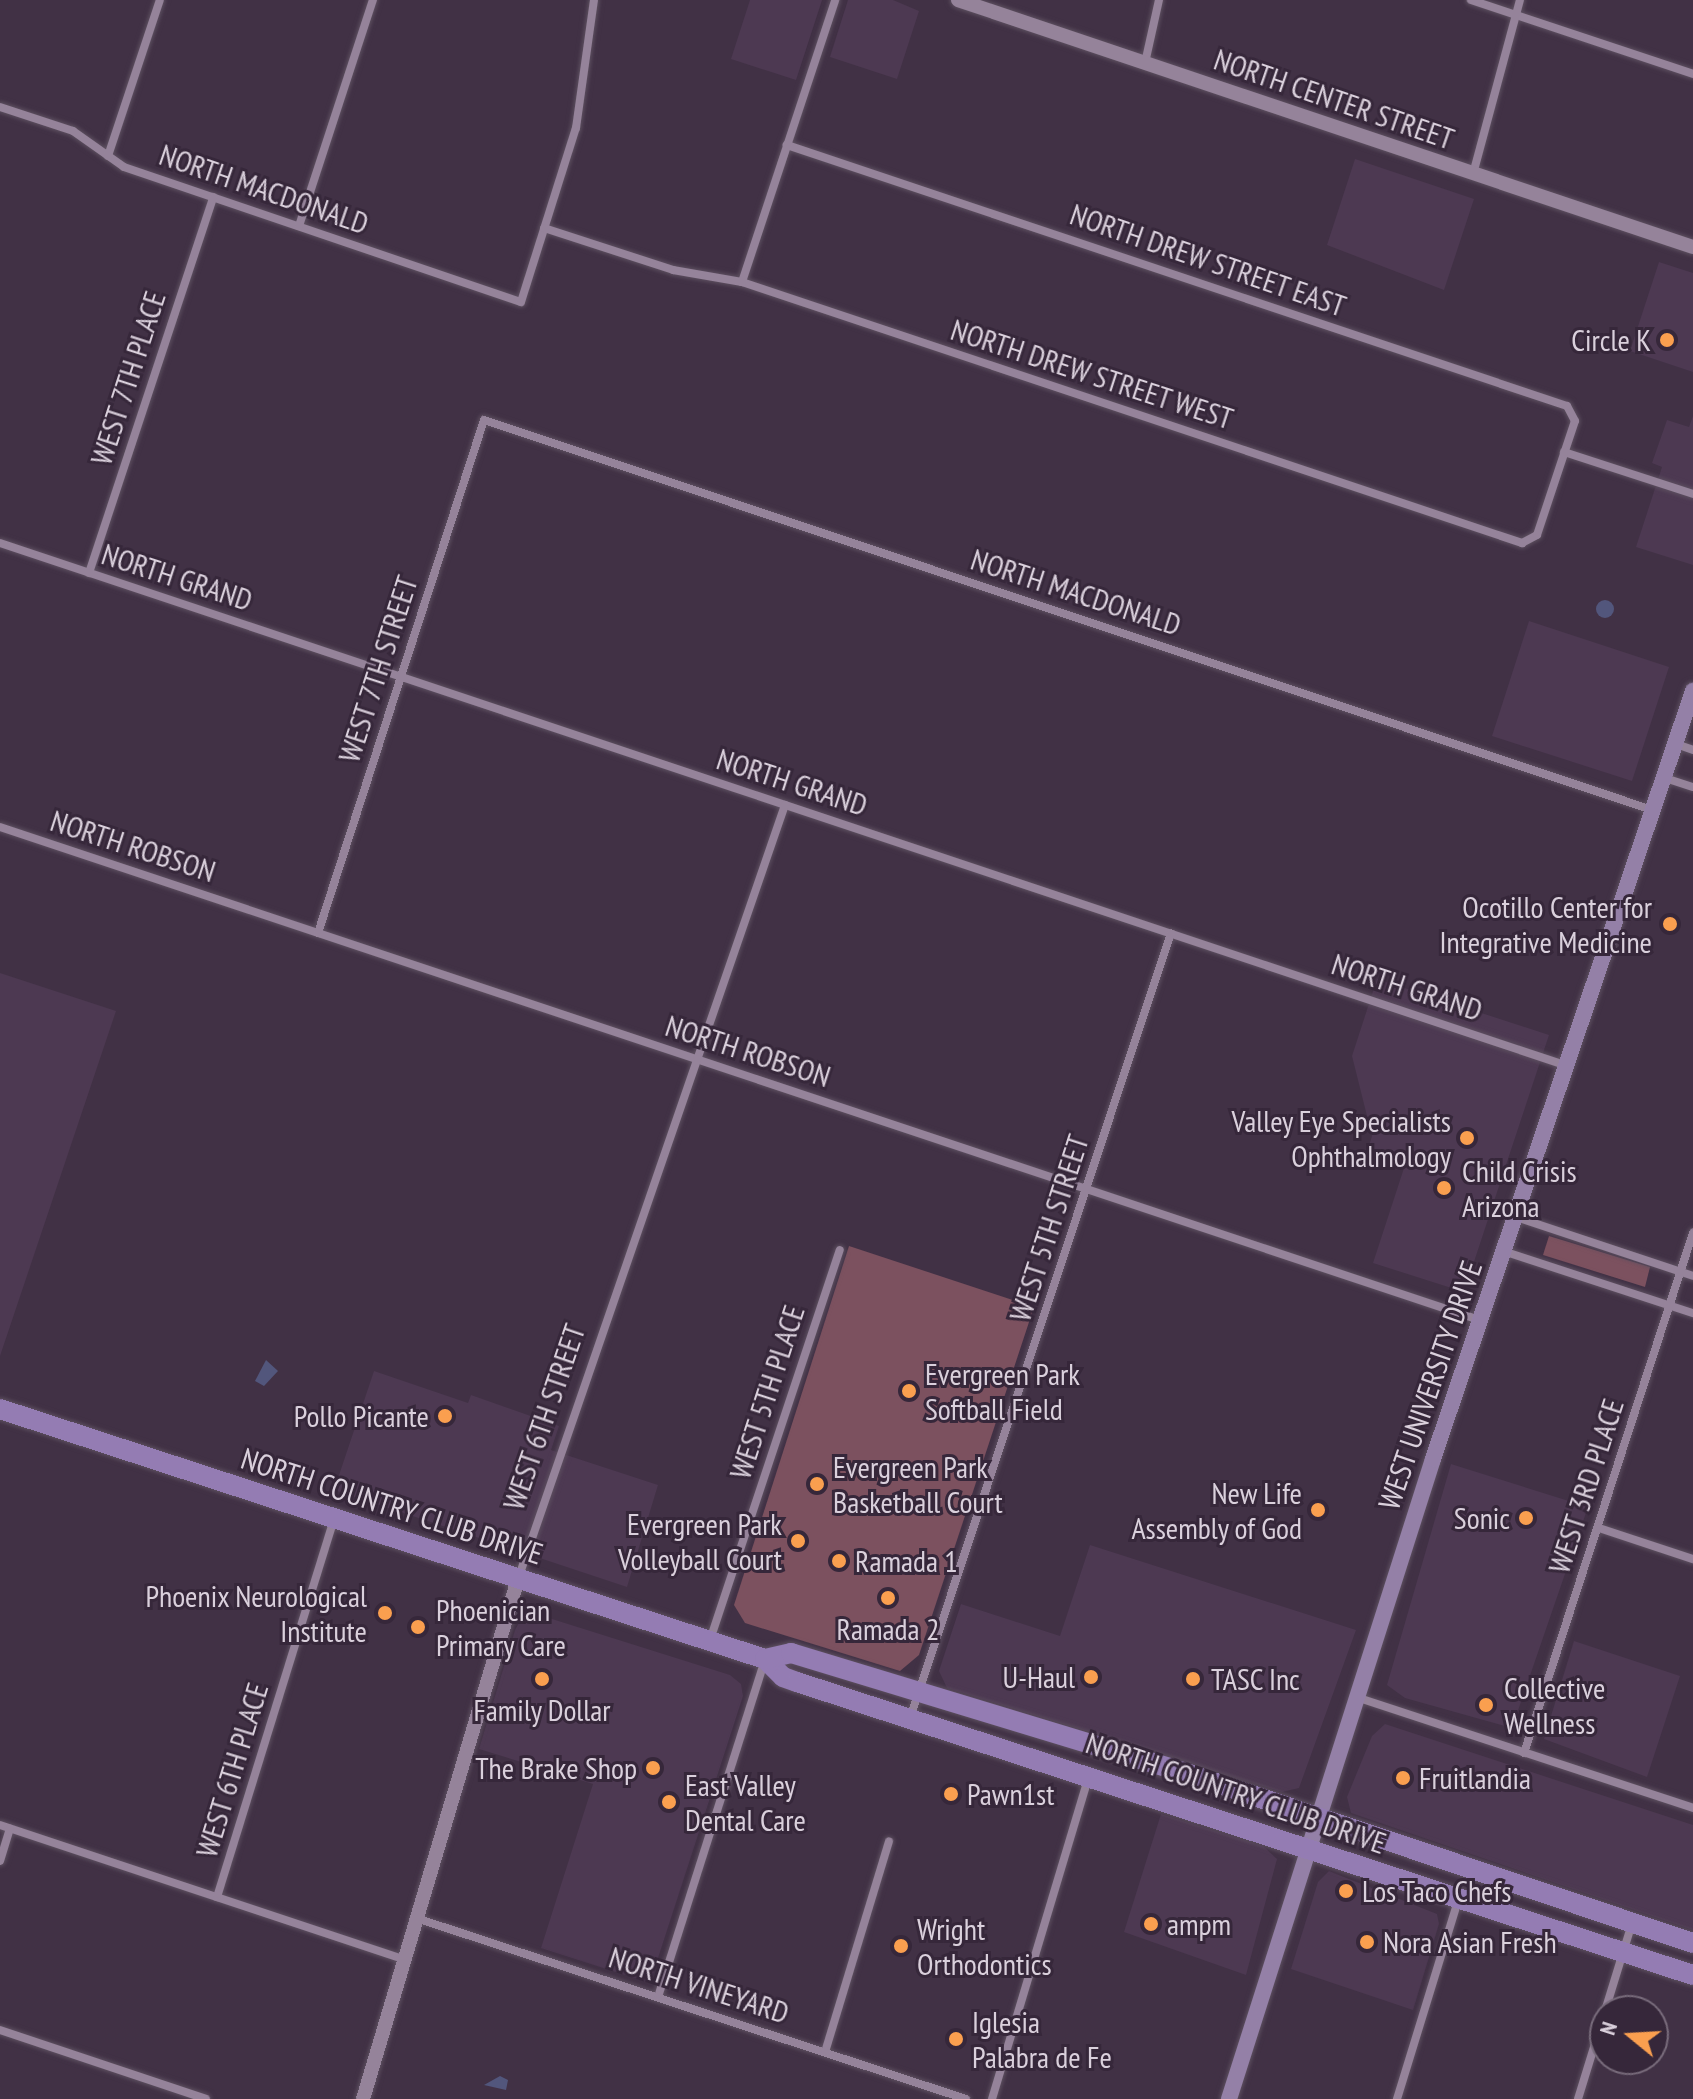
<!DOCTYPE html>
<html>
<head>
<meta charset="utf-8">
<style>
	body { margin:0 }
	#map { position:relative; width:1693px; height:2099px; overflow:hidden; background:#413145; font-family:"PT Sans Narrow",sans-serif }
	div>[style] { position:absolute }
	[style*='--x'] { left:calc(var(--x)*1px); top:calc(var(--y)*1px); width:calc(var(--w)*1px); rotate:calc(var(--a)*1deg) }
	.built>* { inset:0; background:#4d3952 }
	.green>* { inset:0; background:#7c515f }
	.water>* { inset:0; background:#52567c }
	.round { border-radius:50% }
	.roads { filter:drop-shadow(0 0 2px #5d5060) drop-shadow(0 0 2px #5d5060) }
	.minor>* { height:8px; margin:-4px; padding:0 4px; transform-origin:4px; border-radius:4px; background:#95839a }
	.tertiary>* { height:14px; margin:-7px; padding:0 7px; transform-origin:7px; border-radius:7px; background:#95839a }
	.secondary>* { height:16px; margin:-8px; padding:0 8px; transform-origin:8px; border-radius:8px; background:#9480a7 }
	.primary>* { height:20px; margin:-10px; padding:0 10px; transform-origin:10px; border-radius:10px; background:#947cb3 }
	.dots>* { width:22px; height:22px; translate:-50% -50%; box-sizing:border-box; border:4px solid #36273a; border-radius:50% }
	span { translate:-50% -50%; white-space:nowrap; text-align:center; line-height:1.15; -webkit-text-stroke:6px #36273a; paint-order:stroke }
	.street-label { font-size:30px; color:#dad0dc }
	.poi-label { font-size:30px; color:#dad0dc }
	.right { translate:-100% -50%; text-align:right }
	.left { translate:0 -50%; text-align:left }
	.north { position:absolute; left:1589px; top:1995px; width:80px; height:80px; box-sizing:border-box; background:#36273a; border:2px solid #786b7b; border-radius:50%; rotate:288deg; font-size:22px; font-weight:700; line-height:32px; text-align:center; color:#dad0dc }
	.north::after { content:''; display:block; margin:auto; width:28px; height:36px; background:#fa9f4f; clip-path:polygon(50% 0,100% 100%,50% 72%,0 100%) }
</style>
</head>
<body>
<div id="map">
	<div class="built">
		<i style="clip-path:polygon(750px 0,822px 0,796px 80px,731px 59px)"></i>
		<i style="clip-path:polygon(848px 0,893px 0,919px 11px,897px 79px,830px 57px)"></i>
		<i style="clip-path:polygon(1355px 159px,1474px 199px,1444px 290px,1327px 245px)"></i>
		<i style="clip-path:polygon(1659px 262px,1693px 273px,1693px 372px,1630px 351px)"></i>
		<i style="clip-path:polygon(1693px 416px,1693px 565px,1636px 547px,1662px 467px,1652px 463px,1667px 420px,1689px 427px)"></i>
		<i style="clip-path:polygon(1529px 621px,1669px 667px,1632px 781px,1492px 736px)"></i>
		<i style="clip-path:polygon(0 973px,116px 1011px,0 1356px)"></i>
		<i style="clip-path:polygon(1377px 979px,1549px 1035px,1464px 1292px,1373px 1263px,1405px 1165px,1367px 1152px,1372px 1136px,1352px 1056px)"></i>
		<i style="clip-path:polygon(374px 1371px,468px 1403px,471px 1395px,559px 1426px,551px 1450px,658px 1485px,627px 1587px,334px 1490px)"></i>
		<i style="clip-path:polygon(1451px 1464px,1588px 1507px,1512px 1728px,1405px 1698px,1387px 1685px)"></i>
		<i style="clip-path:polygon(1090px 1545px,1356px 1630px,1299px 1788px,1282px 1792px,947px 1688px,939px 1671px,961px 1604px,1060px 1636px)"></i>
		<i style="clip-path:polygon(533px 1613px,730px 1675px,741px 1684px,743px 1696px,650px 1983px,541px 1948px,593px 1784px,479px 1749px,515px 1630px,521px 1619px)"></i>
		<i style="clip-path:polygon(1574px 1641px,1680px 1676px,1647px 1777px,1544px 1739px)"></i>
		<i style="clip-path:polygon(1385px 1724px,1693px 1825px,1693px 1930px,1351px 1813px,1347px 1797px,1372px 1736px)"></i>
		<i style="clip-path:polygon(1161px 1814px,1263px 1846px,1277px 1859px,1246px 1975px,1124px 1932px)"></i>
		<i style="clip-path:polygon(1329px 1871px,1437px 1914px,1439px 1924px,1413px 2010px,1291px 1969px,1318px 1882px)"></i>
	</div>
	<div class="green">
		<i style="clip-path:polygon(1549px 1236px,1650px 1267px,1645px 1287px,1543px 1255px)"></i>
		<i style="clip-path:polygon(849px 1246px,1034px 1307px,919px 1655px,900px 1671px,745px 1623px,734px 1605px)"></i>
	</div>
	<div class="water">
		<i class="round" style="left:1596px;top:600px;width:18px;height:18px"></i>
		<i style="clip-path:polygon(266px 1360px,278px 1371px,264px 1386px,255px 1381px)"></i>
		<i style="clip-path:polygon(500px 2076px,508px 2080px,506px 2090px,484px 2085px)"></i>
	</div>
	<div class="roads">
		<div class="minor">
			<i style="--x:1471;--y:0;--w:234;--a:18.4"></i>
			<i style="--x:1145;--y:63;--w:65;--a:-77.5"></i>
			<i style="--x:0;--y:107;--w:77;--a:18.2"></i>
			<i style="--x:73;--y:131;--w:62;--a:35.2"></i>
			<i style="--x:124;--y:167;--w:419;--a:18.8"></i>
			<i style="--x:521;--y:302;--w:182;--a:-72.5"></i>
			<i style="--x:576;--y:128;--w:129;--a:-82"></i>
			<i style="--x:108;--y:156;--w:164;--a:-71.6"></i>
			<i style="--x:1473;--y:174;--w:180;--a:-74.9"></i>
			<i style="--x:299;--y:226;--w:238;--a:-71.9"></i>
			<i style="--x:544;--y:228;--w:136;--a:18"></i>
			<i style="--x:673;--y:270;--w:70;--a:9.9"></i>
			<i style="--x:742;--y:282;--w:823;--a:18.5"></i>
			<i style="--x:1522;--y:543;--w:17;--a:-28"></i>
			<i style="--x:1537;--y:535;--w:120;--a:-71.6"></i>
			<i style="--x:1575;--y:421;--w:17;--a:-118"></i>
			<i style="--x:1567;--y:406;--w:823;--a:-161.5"></i>
			<i style="--x:742;--y:282;--w:297;--a:-71.7"></i>
			<i style="--x:1564;--y:452;--w:136;--a:18"></i>
			<i style="--x:0;--y:543;--w:1653;--a:18.45"></i>
			<i style="--x:89;--y:573;--w:396;--a:-71.7"></i>
			<i style="--x:1676;--y:744;--w:18;--a:19"></i>
			<i style="--x:1665;--y:778;--w:29;--a:18"></i>
			<i style="--x:0;--y:827;--w:1559;--a:18.43"></i>
			<i style="--x:318;--y:933;--w:539;--a:-72.07"></i>
			<i style="--x:484;--y:420;--w:1231;--a:18.46"></i>
			<i style="--x:1519;--y:1218;--w:183;--a:18.4"></i>
			<i style="--x:1506;--y:1252;--w:197;--a:18.1"></i>
			<i style="--x:1599;--y:1528;--w:99;--a:18.3"></i>
			<i style="--x:518;--y:1579;--w:819;--a:-70.97"></i>
			<i style="--x:710;--y:1640;--w:411;--a:-71.6"></i>
			<i style="--x:1356;--y:1697;--w:355;--a:18.2"></i>
			<i style="--x:910;--y:1718;--w:827;--a:-71.61"></i>
			<i style="--x:1524;--y:1753;--w:547;--a:-72"></i>
			<i style="--x:0;--y:1825;--w:427;--a:18.4"></i>
			<i style="--x:0;--y:1861;--w:34;--a:-73"></i>
			<i style="--x:217;--y:1897;--w:395;--a:-72.8"></i>
			<i style="--x:416;--y:1918;--w:579;--a:18.22"></i>
			<i style="--x:658;--y:1997;--w:355;--a:-72.4"></i>
			<i style="--x:1605;--y:2011;--w:92;--a:-72.9"></i>
			<i style="--x:0;--y:2030;--w:217;--a:18.5"></i>
			<i style="--x:825;--y:2052;--w:220;--a:-73.1"></i>
			<i style="--x:992;--y:2099;--w:333;--a:-73.3"></i>
			<i style="--x:1397;--y:2099;--w:207;--a:-72.9"></i>
			<i style="--x:1578;--y:2099;--w:92;--a:-72.9"></i>
		</div>
		<div class="tertiary">
			<i style="--x:958;--y:0;--w:775;--a:18.58"></i>
			<i style="--x:363;--y:2099;--w:543;--a:-73.4"></i>
		</div>
		<div class="secondary">
			<i style="--x:1229;--y:2099;--w:672;--a:-72.32"></i>
			<i style="--x:1433;--y:1459;--w:811;--a:-71.3"></i>
		</div>
		<div class="primary">
			<i style="--x:0;--y:1409;--w:805;--a:18.1"></i>
			<i style="--x:765;--y:1659;--w:25;--a:45"></i>
			<i style="--x:783;--y:1677;--w:15;--a:20"></i>
			<i style="--x:797;--y:1682;--w:943;--a:18.11"></i>
			<i style="--x:765;--y:1659;--w:27;--a:-13"></i>
			<i style="--x:791;--y:1653;--w:416;--a:16.9"></i>
			<i style="--x:1189;--y:1774;--w:532;--a:18.54"></i>
		</div>
	</div>
	<div class="dots">
		<i style="left:1667px;top:340px;background:#fa9f4f"></i>
		<i style="left:1670px;top:924px;background:#fa9f4f"></i>
		<i style="left:1467px;top:1138px;background:#fa9f4f"></i>
		<i style="left:1444px;top:1188px;background:#fa9f4f"></i>
		<i style="left:909px;top:1391px;background:#fa9f4f"></i>
		<i style="left:445px;top:1416px;background:#fa9f4f"></i>
		<i style="left:817px;top:1484px;background:#fa9f4f"></i>
		<i style="left:1318px;top:1510px;background:#fa9f4f"></i>
		<i style="left:1526px;top:1518px;background:#fa9f4f"></i>
		<i style="left:798px;top:1541px;background:#fa9f4f"></i>
		<i style="left:839px;top:1561px;background:#fa9f4f"></i>
		<i style="left:888px;top:1598px;background:#fa9f4f"></i>
		<i style="left:385px;top:1613px;background:#fa9f4f"></i>
		<i style="left:418px;top:1627px;background:#fa9f4f"></i>
		<i style="left:1091px;top:1677px;background:#fa9f4f"></i>
		<i style="left:542px;top:1679px;background:#fa9f4f"></i>
		<i style="left:1193px;top:1679px;background:#fa9f4f"></i>
		<i style="left:1486px;top:1705px;background:#fa9f4f"></i>
		<i style="left:653px;top:1768px;background:#fa9f4f"></i>
		<i style="left:1403px;top:1778px;background:#fa9f4f"></i>
		<i style="left:951px;top:1794px;background:#fa9f4f"></i>
		<i style="left:669px;top:1802px;background:#fa9f4f"></i>
		<i style="left:1346px;top:1891px;background:#fa9f4f"></i>
		<i style="left:1151px;top:1924px;background:#fa9f4f"></i>
		<i style="left:1367px;top:1942px;background:#fa9f4f"></i>
		<i style="left:901px;top:1946px;background:#fa9f4f"></i>
		<i style="left:956px;top:2039px;background:#fa9f4f"></i>
	</div>
	<div class="street-label">
		<span style="left:1334px;top:99px;rotate:19deg">NORTH CENTER STREET</span>
		<span style="left:264px;top:189px;rotate:19deg">NORTH MACDONALD</span>
		<span style="left:1208px;top:260px;rotate:19deg">NORTH DREW STREET EAST</span>
		<span style="left:1092px;top:374px;rotate:18deg">NORTH DREW STREET WEST</span>
		<span style="left:128px;top:378px;rotate:-72deg">WEST 7TH PLACE</span>
		<span style="left:177px;top:577px;rotate:18deg">NORTH GRAND</span>
		<span style="left:1076px;top:592px;rotate:18deg">NORTH MACDONALD</span>
		<span style="left:378px;top:669px;rotate:-72deg">WEST 7TH STREET</span>
		<span style="left:792px;top:782px;rotate:18deg">NORTH GRAND</span>
		<span style="left:133px;top:846px;rotate:18deg">NORTH ROBSON</span>
		<span style="left:1407px;top:987px;rotate:18deg">NORTH GRAND</span>
		<span style="left:748px;top:1051px;rotate:18deg">NORTH ROBSON</span>
		<span style="left:1049px;top:1228px;rotate:-72deg">WEST 5TH STREET</span>
		<span style="left:1430px;top:1385px;rotate:-71deg">WEST UNIVERSITY DRIVE</span>
		<span style="left:767px;top:1392px;rotate:-72deg">WEST 5TH PLACE</span>
		<span style="left:544px;top:1417px;rotate:-71deg">WEST 6TH STREET</span>
		<span style="left:1586px;top:1486px;rotate:-72deg">WEST 3RD PLACE</span>
		<span style="left:392px;top:1506px;rotate:18deg">NORTH COUNTRY CLUB DRIVE</span>
		<span style="left:232px;top:1770px;rotate:-73deg">WEST 6TH PLACE</span>
		<span style="left:1236px;top:1793px;rotate:19deg">NORTH COUNTRY CLUB DRIVE</span>
		<span style="left:699px;top:1985px;rotate:18deg">NORTH VINEYARD</span>
	</div>
	<div class="poi-label">
		<span class="right" style="left:1651px;top:340px">Circle K</span>
		<span class="right" style="left:1652px;top:924px">Ocotillo Center for<br>Integrative Medicine</span>
		<span class="right" style="left:1451px;top:1138px">Valley Eye Specialists<br>Ophthalmology</span>
		<span class="left" style="left:1462px;top:1188px">Child Crisis<br>Arizona</span>
		<span class="left" style="left:925px;top:1391px">Evergreen Park<br>Softball Field</span>
		<span class="right" style="left:429px;top:1416px">Pollo Picante</span>
		<span class="left" style="left:833px;top:1484px">Evergreen Park<br>Basketball Court</span>
		<span class="right" style="left:1302px;top:1510px">New Life<br>Assembly of God</span>
		<span class="right" style="left:1510px;top:1518px">Sonic</span>
		<span class="right" style="left:782px;top:1541px">Evergreen Park<br>Volleyball Court</span>
		<span class="left" style="left:855px;top:1561px">Ramada 1</span>
		<span class="right" style="left:367px;top:1613px">Phoenix Neurological<br>Institute</span>
		<span class="left" style="left:436px;top:1627px">Phoenician<br>Primary Care</span>
		<span style="left:888px;top:1629px">Ramada 2</span>
		<span class="right" style="left:1075px;top:1677px">U-Haul</span>
		<span class="left" style="left:1211px;top:1679px">TASC Inc</span>
		<span class="left" style="left:1504px;top:1705px">Collective<br>Wellness</span>
		<span style="left:542px;top:1710px">Family Dollar</span>
		<span class="right" style="left:637px;top:1768px">The Brake Shop</span>
		<span class="left" style="left:1419px;top:1778px">Fruitlandia</span>
		<span class="left" style="left:685px;top:1802px">East Valley<br>Dental Care</span>
		<span class="left" style="left:967px;top:1794px">Pawn1st</span>
		<span class="left" style="left:1362px;top:1891px">Los Taco Chefs</span>
		<span class="left" style="left:1167px;top:1924px">ampm</span>
		<span class="left" style="left:917px;top:1946px">Wright<br>Orthodontics</span>
		<span class="left" style="left:1383px;top:1942px">Nora Asian Fresh</span>
		<span class="left" style="left:972px;top:2039px">Iglesia<br>Palabra de Fe</span>
	</div>
	<div class="north">N</div>
</div>
</body>
</html>
